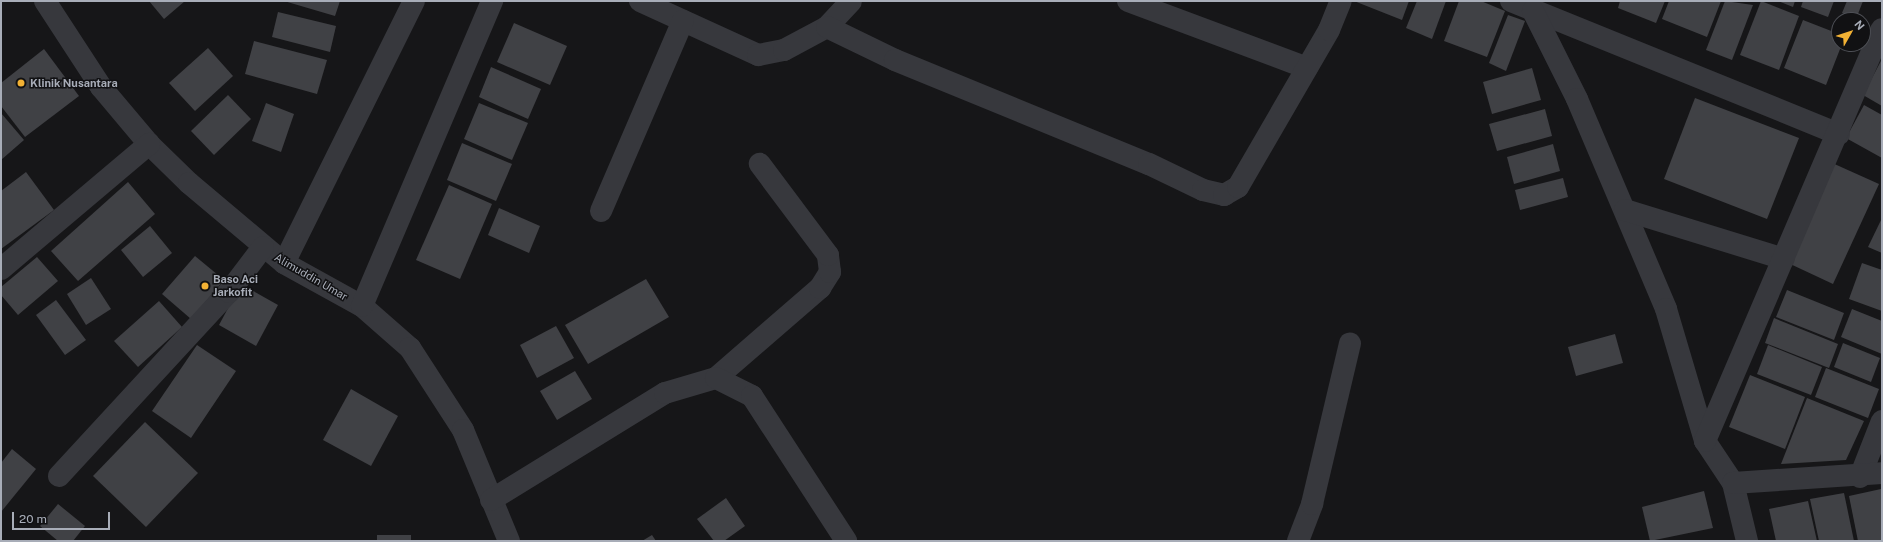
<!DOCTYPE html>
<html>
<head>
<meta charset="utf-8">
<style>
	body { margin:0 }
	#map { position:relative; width:1883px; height:542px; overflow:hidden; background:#161618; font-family:"Public Sans",sans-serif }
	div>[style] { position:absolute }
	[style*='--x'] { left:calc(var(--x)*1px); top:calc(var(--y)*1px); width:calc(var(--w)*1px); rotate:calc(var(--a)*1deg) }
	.building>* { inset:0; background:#404145 }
	.minor>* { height:22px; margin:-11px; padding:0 11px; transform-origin:11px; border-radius:11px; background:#37383d }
	.dots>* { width:11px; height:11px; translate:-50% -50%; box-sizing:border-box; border:2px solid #111113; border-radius:50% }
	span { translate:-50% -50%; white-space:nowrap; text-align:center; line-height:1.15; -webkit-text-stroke:3px #111113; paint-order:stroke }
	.poi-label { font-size:11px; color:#a8adb8; font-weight:700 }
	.left { translate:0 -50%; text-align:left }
	.street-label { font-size:11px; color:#a8adb8 }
	.frame { position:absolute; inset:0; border:2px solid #a8adb8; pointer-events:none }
	.north { position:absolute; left:1831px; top:12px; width:40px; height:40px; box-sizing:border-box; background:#111113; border:1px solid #4d4f55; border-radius:50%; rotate:51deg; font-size:11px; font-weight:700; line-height:16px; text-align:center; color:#a8adb8 }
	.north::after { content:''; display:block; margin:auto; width:14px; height:18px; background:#f2b134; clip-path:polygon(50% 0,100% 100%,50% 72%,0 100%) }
	.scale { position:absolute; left:12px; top:512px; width:98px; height:18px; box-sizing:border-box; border:2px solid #a8adb8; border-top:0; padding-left:5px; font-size:12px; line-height:14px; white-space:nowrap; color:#a8adb8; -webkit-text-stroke:3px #111113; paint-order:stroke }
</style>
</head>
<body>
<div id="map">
	<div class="building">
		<i style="clip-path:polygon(149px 1px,185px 1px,164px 19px)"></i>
		<i style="clip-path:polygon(284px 1px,340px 1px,335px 16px)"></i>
		<i style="clip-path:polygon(1354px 1px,1409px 1px,1402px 20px)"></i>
		<i style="clip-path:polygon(1417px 1px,1446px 1px,1432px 39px,1406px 28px)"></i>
		<i style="clip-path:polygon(1459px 1px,1481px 1px,1505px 11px,1487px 57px,1444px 41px)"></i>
		<i style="clip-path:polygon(1620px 1px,1665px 1px,1656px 23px,1618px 8px)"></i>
		<i style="clip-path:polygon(1669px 1px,1721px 1px,1707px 37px,1662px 19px)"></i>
		<i style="clip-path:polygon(1725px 1px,1753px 5px,1732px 60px,1706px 50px)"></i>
		<i style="clip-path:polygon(1761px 1px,1799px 16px,1779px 70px,1740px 55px)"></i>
		<i style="clip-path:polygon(1778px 1px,1795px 1px,1793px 7px)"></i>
		<i style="clip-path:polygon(1803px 1px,1834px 1px,1828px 17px,1801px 7px)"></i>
		<i style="clip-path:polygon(1847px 1px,1863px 1px,1856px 19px,1842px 13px)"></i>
		<i style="clip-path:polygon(278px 12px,336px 26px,330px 52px,272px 37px)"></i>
		<i style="clip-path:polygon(1508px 15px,1525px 21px,1506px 71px,1489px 63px)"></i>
		<i style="clip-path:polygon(1803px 20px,1839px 34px,1839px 44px,1842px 44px,1826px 85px,1784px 68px)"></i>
		<i style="clip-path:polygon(514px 23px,567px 46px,550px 85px,497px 62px)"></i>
		<i style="clip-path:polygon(254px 41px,327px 60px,317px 94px,245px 74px)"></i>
		<i style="clip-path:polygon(208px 48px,233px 76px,195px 111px,169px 83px)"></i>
		<i style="clip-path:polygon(44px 49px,79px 96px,25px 137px,1px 106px,1px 83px)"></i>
		<i style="clip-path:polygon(1882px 59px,1882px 106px,1863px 95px)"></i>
		<i style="clip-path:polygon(491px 67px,541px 89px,528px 119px,479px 97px)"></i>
		<i style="clip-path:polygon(1532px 68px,1541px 100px,1492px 114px,1483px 82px)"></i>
		<i style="clip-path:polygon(228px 95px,251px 119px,214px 155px,191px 131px)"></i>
		<i style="clip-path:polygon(1695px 98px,1799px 138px,1767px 219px,1664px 179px)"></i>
		<i style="clip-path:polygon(266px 103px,294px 114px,281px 152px,252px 141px)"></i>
		<i style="clip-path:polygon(479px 103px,528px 123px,512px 160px,464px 139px)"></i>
		<i style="clip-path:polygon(1864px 105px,1882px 115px,1882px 158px,1846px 138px)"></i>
		<i style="clip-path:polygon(1545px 109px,1552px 136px,1497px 151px,1489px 124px)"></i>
		<i style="clip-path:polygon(1px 113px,24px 140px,1px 160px)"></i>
		<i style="clip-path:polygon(462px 143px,512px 164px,496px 201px,447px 180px)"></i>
		<i style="clip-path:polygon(1553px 144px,1560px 171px,1514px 184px,1507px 157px)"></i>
		<i style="clip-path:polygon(1830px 162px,1879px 184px,1833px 284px,1786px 262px)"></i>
		<i style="clip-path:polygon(26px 172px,54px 210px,1px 249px,1px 191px)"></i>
		<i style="clip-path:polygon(1563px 178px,1568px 197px,1520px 210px,1515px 190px)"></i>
		<i style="clip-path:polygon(128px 182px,155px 214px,78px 281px,51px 251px)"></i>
		<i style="clip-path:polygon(449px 185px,492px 204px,460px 279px,416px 260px)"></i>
		<i style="clip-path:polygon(499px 208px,540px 226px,529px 253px,488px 235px)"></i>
		<i style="clip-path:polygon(1882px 218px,1882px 253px,1868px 247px)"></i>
		<i style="clip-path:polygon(150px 226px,172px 253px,143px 277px,121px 250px)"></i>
		<i style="clip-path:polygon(195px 256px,224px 280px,191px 319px,162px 294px)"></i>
		<i style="clip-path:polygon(37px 257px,58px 281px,18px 315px,1px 295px,1px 287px)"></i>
		<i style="clip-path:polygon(1862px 263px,1882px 270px,1882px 311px,1849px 299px)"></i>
		<i style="clip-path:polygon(91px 278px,111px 309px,86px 325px,67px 294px)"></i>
		<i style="clip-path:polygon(646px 279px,669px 317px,588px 364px,565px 325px)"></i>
		<i style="clip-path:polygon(241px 284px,278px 305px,256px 346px,219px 325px)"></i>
		<i style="clip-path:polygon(1787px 290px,1844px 313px,1834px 340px,1776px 317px)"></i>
		<i style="clip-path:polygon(56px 300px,86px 340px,65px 355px,36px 315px)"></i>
		<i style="clip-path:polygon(159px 301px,182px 327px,138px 367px,114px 341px)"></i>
		<i style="clip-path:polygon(1852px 309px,1882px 321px,1882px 354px,1841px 337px)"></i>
		<i style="clip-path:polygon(1774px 318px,1838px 344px,1829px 368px,1765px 343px)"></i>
		<i style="clip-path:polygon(556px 326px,574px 358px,537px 378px,520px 345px)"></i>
		<i style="clip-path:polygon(1615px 334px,1623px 363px,1576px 376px,1568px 347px)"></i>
		<i style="clip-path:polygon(1843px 343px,1880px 358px,1871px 382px,1834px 367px)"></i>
		<i style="clip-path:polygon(197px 345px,236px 371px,191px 438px,152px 411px)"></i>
		<i style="clip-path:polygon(1768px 345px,1822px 367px,1811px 395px,1757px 374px)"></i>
		<i style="clip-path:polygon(1826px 368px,1879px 389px,1868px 418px,1815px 397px)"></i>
		<i style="clip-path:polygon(575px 371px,592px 399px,557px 420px,540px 391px)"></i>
		<i style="clip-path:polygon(1750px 375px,1805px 397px,1785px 449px,1729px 427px)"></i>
		<i style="clip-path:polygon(351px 389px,398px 416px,371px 466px,323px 440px)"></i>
		<i style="clip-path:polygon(1807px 398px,1864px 421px,1846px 460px,1781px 464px)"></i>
		<i style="clip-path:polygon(145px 422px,198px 473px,146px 527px,93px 476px)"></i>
		<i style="clip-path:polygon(12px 449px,36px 469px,1px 512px,1px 463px)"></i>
		<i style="clip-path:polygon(1881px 489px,1882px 541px,1858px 541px,1849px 496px)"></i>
		<i style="clip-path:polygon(1704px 491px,1713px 528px,1650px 541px,1642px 507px)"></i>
		<i style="clip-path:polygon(1844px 493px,1854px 541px,1819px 541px,1810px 499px)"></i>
		<i style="clip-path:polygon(726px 498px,745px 526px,724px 541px,714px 541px,697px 519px)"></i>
		<i style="clip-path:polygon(1808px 501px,1817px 541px,1776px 541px,1769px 509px)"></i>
		<i style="clip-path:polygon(58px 504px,85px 526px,73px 541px,58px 541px,40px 526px)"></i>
		<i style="clip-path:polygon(377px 535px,411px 535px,411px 541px,377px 541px)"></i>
		<i style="clip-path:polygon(652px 535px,656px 541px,642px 541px)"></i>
	</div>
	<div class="minor">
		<i style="--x:45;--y:1;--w:103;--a:56.9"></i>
		<i style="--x:101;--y:87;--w:75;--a:49.9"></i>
		<i style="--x:149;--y:144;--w:56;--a:44.3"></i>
		<i style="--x:189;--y:183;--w:124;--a:40.1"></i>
		<i style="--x:284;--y:263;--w:89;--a:28.9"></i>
		<i style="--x:362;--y:306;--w:64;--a:41.2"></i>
		<i style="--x:410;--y:348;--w:98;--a:57.1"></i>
		<i style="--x:463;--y:430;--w:120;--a:67.5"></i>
		<i style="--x:640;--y:1;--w:130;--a:24.6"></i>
		<i style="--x:758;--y:55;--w:26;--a:-11"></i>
		<i style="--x:784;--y:50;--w:49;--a:-28.1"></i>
		<i style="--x:827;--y:27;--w:35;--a:-47"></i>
		<i style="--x:1128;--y:1;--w:191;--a:20.5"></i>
		<i style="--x:1511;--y:1;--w:354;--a:22.1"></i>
		<i style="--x:1533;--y:11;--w:98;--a:63.4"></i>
		<i style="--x:1577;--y:99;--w:228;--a:67"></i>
		<i style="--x:1666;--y:309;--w:138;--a:73.5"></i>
		<i style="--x:1705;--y:441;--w:50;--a:56.3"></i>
		<i style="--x:1733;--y:483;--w:60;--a:76.4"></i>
		<i style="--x:827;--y:27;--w:76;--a:25.9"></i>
		<i style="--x:895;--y:60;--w:274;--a:22.3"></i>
		<i style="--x:1149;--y:164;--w:60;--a:25.7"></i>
		<i style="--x:1203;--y:190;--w:22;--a:13"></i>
		<i style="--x:1224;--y:195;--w:16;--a:-30"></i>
		<i style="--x:1238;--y:187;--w:181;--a:-59.9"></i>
		<i style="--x:1329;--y:30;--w:31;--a:-68"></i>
		<i style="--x:1625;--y:210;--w:166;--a:17.1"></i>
		<i style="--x:601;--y:211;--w:207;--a:-66.7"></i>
		<i style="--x:284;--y:263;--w:292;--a:-63.6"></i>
		<i style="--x:1;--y:269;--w:194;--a:-40.2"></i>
		<i style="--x:362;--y:306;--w:332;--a:-66.9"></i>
		<i style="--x:716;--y:378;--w:138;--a:-40.9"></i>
		<i style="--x:820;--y:288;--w:19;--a:-58"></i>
		<i style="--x:830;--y:272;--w:17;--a:-97"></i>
		<i style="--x:828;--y:255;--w:114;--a:-126.8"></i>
		<i style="--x:1705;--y:441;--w:448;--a:-66.8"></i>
		<i style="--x:59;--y:476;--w:251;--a:-47.3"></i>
		<i style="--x:229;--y:292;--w:56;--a:-52.9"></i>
		<i style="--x:1860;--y:477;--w:60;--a:-68.6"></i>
		<i style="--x:1733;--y:483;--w:149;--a:-3.8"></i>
		<i style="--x:491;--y:500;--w:204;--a:-31.6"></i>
		<i style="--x:665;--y:393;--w:53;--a:-16.4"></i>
		<i style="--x:716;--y:378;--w:40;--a:26.6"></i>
		<i style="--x:752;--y:396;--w:173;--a:57"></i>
		<i style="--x:1298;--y:541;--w:40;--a:-69"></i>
		<i style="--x:1312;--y:504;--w:165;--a:-76.7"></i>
	</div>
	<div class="dots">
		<i style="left:21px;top:83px;background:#f2b134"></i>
		<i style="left:205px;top:286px;background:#f2b134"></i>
	</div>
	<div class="poi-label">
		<span class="left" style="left:30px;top:83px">Klinik Nusantara</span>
		<span class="left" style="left:213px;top:286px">Baso Aci<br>Jarkofit</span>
	</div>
	<div class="street-label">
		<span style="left:311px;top:277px;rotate:30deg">Alimuddin Umar</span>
	</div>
	<div class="frame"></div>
	<div class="north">N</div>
	<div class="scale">20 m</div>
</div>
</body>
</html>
